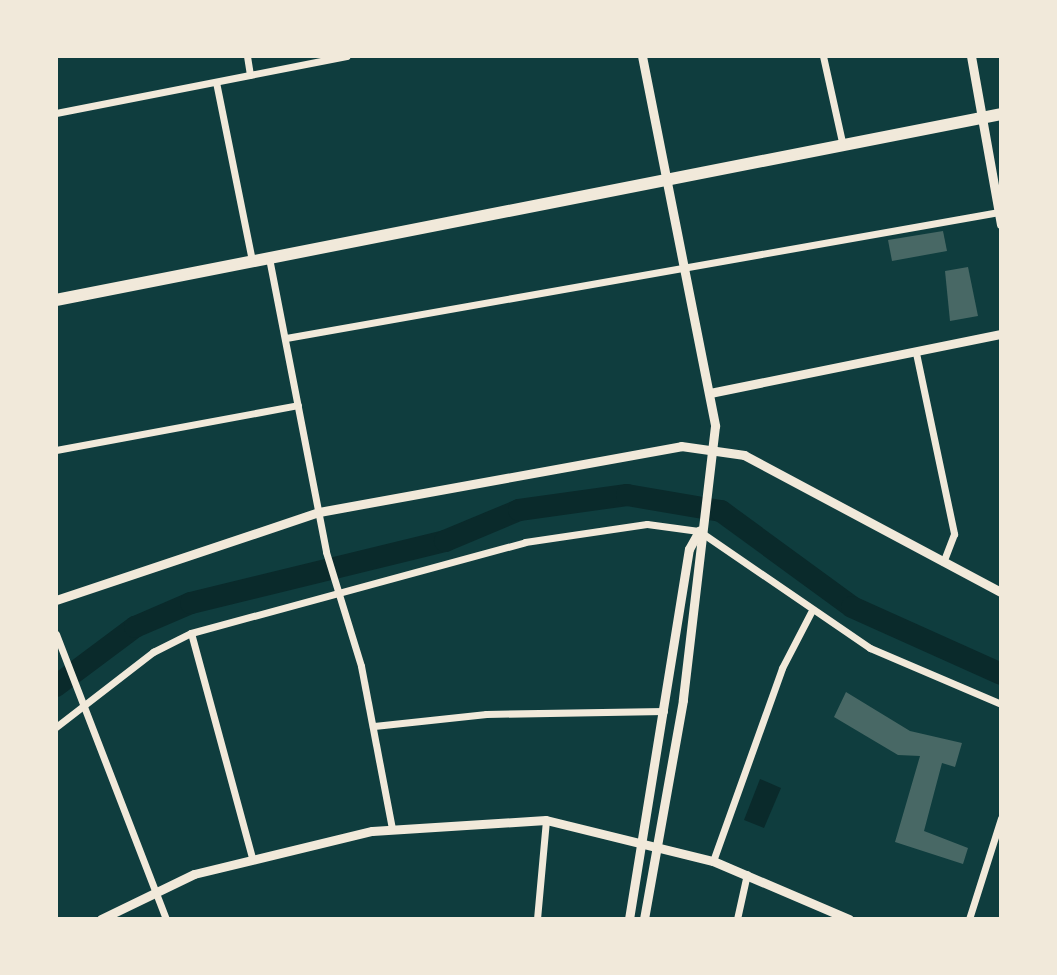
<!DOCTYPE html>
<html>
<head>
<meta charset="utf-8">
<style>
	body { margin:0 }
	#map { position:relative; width:1057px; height:975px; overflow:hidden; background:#0f3d3e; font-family:"Work Sans",sans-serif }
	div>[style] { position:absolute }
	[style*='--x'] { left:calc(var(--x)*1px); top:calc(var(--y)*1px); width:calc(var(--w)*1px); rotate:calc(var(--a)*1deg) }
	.water>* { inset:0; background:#0a2a2b }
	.river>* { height:22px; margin:-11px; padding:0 11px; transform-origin:11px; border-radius:11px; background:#0a2a2b }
	.building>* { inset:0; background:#486865 }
	.minor>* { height:7px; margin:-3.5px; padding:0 3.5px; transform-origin:3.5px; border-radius:3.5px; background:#f1e9da }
	.tertiary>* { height:9px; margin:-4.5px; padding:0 4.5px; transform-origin:4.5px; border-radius:4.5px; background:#f1e9da }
	.trunk>* { height:12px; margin:-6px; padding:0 6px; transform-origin:6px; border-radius:6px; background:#f1e9da }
	span { translate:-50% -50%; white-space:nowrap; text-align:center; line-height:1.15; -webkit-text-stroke:8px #f1e9da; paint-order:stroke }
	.frame { position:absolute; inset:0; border:58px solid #f1e9da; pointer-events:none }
</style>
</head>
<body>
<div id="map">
	<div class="water">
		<i style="clip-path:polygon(760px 779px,781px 788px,764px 828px,744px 820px)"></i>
	</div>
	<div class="river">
		<i style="--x:56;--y:686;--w:99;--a:-36.8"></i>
		<i style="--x:135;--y:627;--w:61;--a:-23.2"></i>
		<i style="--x:191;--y:603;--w:261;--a:-13.7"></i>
		<i style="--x:445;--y:541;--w:80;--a:-22.7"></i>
		<i style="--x:519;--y:510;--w:109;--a:-7.9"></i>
		<i style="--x:627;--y:495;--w:95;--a:9.7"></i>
		<i style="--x:721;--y:511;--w:162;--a:36.2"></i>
		<i style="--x:852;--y:607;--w:163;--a:24.2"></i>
	</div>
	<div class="building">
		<i style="clip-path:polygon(943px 231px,947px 251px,892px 261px,888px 240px)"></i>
		<i style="clip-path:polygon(968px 267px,978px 316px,950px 321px,945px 271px)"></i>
		<i style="clip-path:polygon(846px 692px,910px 731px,962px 743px,955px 767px,942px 763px,924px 831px,968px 848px,963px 864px,895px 842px,920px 756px,898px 755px,834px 717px)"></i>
	</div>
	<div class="minor">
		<i style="--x:247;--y:56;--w:19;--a:81"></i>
		<i style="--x:823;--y:56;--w:88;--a:77.5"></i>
		<i style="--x:216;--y:82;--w:183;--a:78.6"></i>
		<i style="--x:56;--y:113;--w:296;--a:-11.1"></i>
		<i style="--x:269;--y:258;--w:299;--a:79"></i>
		<i style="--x:326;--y:552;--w:119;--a:72.9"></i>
		<i style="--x:361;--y:666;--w:166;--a:79.2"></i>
		<i style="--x:286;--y:338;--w:724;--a:-10.02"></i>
		<i style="--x:916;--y:353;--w:185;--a:78.1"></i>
		<i style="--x:954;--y:534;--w:30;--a:111"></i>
		<i style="--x:56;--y:450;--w:246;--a:-10.5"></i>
		<i style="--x:191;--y:633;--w:233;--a:74.8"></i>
		<i style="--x:56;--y:634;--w:305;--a:68.9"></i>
		<i style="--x:374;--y:726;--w:113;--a:-6.1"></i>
		<i style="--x:486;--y:714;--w:178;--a:-1"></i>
		<i style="--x:56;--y:727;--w:123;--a:-37.7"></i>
		<i style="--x:153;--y:652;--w:42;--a:-26.6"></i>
		<i style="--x:191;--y:633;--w:346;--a:-15.2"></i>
		<i style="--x:525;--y:542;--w:123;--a:-8.4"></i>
		<i style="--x:647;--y:524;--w:52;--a:7.7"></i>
		<i style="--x:699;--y:531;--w:207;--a:34.4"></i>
		<i style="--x:870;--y:648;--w:142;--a:23.1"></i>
		<i style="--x:713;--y:861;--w:205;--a:-70.3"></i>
		<i style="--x:782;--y:668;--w:63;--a:-62.6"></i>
		<i style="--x:537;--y:919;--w:99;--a:-84.8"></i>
		<i style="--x:737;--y:919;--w:46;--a:-77.5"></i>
		<i style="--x:969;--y:919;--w:106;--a:-72.4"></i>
	</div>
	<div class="tertiary">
		<i style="--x:642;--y:56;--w:377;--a:78.8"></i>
		<i style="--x:715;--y:426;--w:276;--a:96.7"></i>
		<i style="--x:683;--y:700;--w:222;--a:100.1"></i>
		<i style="--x:971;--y:56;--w:171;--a:79.9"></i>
		<i style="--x:710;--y:393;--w:297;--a:-11.5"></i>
		<i style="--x:56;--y:600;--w:277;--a:-18.5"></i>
		<i style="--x:319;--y:512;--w:368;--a:-10.3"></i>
		<i style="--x:681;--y:446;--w:64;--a:8.1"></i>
		<i style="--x:744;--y:455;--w:291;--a:28.1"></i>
		<i style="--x:101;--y:919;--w:103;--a:-25.8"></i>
		<i style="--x:194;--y:874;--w:183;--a:-13.6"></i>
		<i style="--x:372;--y:831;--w:174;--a:-3.6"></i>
		<i style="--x:546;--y:820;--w:172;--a:13.8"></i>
		<i style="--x:713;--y:861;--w:148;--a:23.1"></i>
		<i style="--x:629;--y:919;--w:375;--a:-80.8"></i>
		<i style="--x:689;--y:549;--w:21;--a:-61"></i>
	</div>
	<div class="trunk">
		<i style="--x:56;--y:300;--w:963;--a:-11.13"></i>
	</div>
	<div class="frame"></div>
</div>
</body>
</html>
